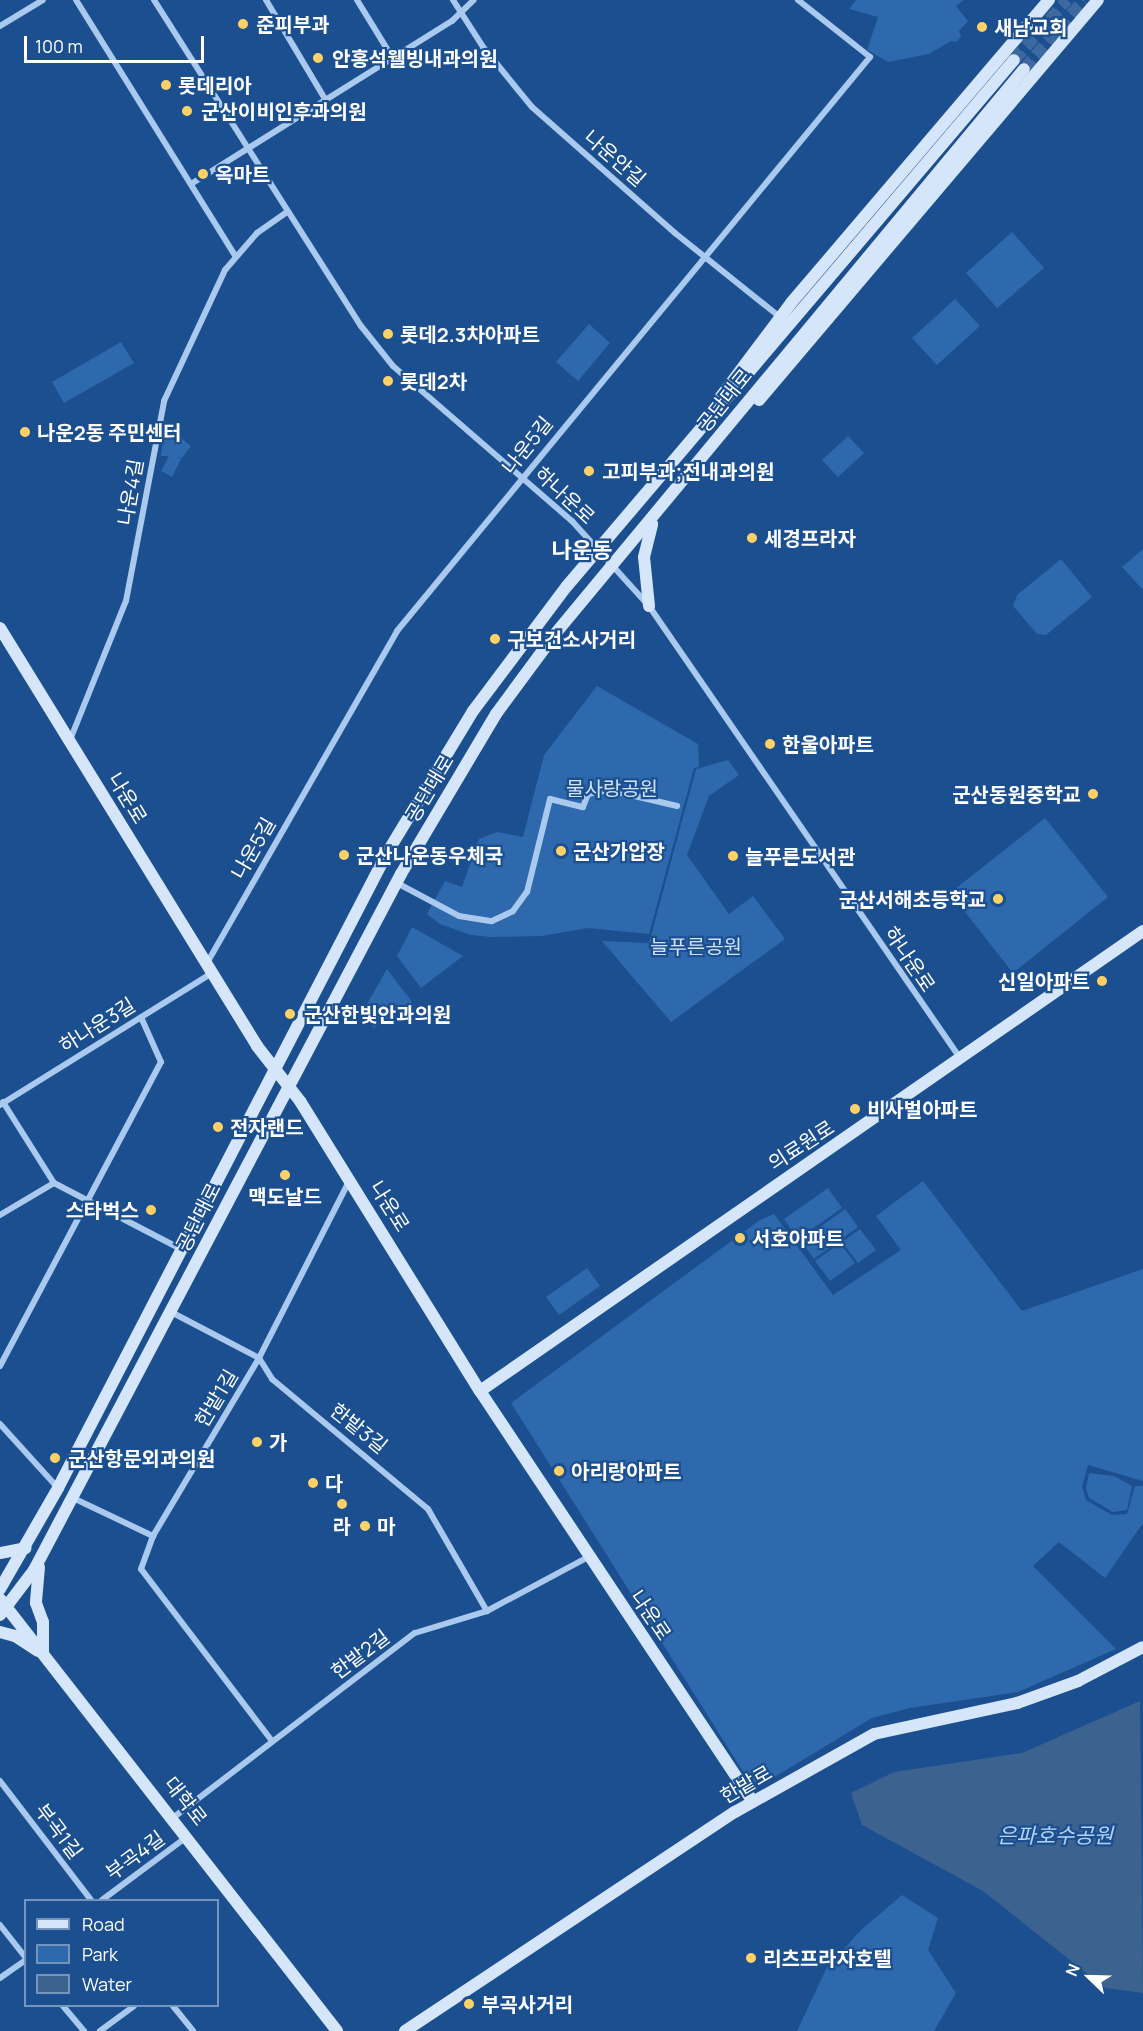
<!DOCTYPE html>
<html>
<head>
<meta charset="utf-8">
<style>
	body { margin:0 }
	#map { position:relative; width:1143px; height:2031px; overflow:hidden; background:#1b4f8f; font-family:Manrope,"Noto Sans KR",sans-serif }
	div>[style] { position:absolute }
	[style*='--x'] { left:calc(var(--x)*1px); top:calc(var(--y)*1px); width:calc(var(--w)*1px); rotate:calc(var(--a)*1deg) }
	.green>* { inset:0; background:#2e69ad }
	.water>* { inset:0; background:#3c6290 }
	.secondary-tunnel>* { height:12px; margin-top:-6px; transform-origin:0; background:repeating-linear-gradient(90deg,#3d69a0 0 12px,transparent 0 18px) }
	.street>* { height:6px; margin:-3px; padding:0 3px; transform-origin:3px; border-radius:3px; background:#a9c9ee }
	.secondary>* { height:12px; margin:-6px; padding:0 6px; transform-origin:6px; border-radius:6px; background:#d6e6fa }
	.dots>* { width:16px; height:16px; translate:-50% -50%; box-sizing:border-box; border:3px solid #1b4f8f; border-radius:50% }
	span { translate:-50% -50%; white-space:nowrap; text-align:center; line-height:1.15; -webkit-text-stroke:4.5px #1b4f8f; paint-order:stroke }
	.poi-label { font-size:20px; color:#fff; font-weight:700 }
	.left { translate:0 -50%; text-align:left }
	.right { translate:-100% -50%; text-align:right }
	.street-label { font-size:20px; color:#fff }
	.park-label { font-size:20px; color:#cfe3fa }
	.water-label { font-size:21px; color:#b5d3f5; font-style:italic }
	.quarter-label { font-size:22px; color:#fff; font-weight:700 }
	.legend { position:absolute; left:24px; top:1899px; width:195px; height:108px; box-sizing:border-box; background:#1b4f8f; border:2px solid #7695bc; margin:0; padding:8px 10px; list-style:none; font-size:18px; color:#fff }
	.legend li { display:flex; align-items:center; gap:12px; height:30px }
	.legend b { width:30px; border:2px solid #7695bc }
	.north { position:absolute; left:1059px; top:1947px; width:60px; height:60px; -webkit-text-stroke:4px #1b4f8f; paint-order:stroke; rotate:293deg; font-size:16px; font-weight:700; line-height:24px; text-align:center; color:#fff }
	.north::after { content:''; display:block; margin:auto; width:21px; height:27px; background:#fff; clip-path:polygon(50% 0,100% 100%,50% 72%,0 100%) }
	.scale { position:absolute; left:24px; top:36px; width:180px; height:27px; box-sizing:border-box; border:3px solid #fff; border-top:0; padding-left:8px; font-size:18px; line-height:21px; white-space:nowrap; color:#fff; -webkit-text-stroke:4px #1b4f8f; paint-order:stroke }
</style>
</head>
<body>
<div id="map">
	<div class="green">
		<i style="clip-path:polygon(856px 0,964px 0,956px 6px,968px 21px,959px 31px,961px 37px,956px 42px,951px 41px,929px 54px,888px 62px,867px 50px,878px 17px,849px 9px)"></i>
		<i style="clip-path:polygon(1012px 232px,1044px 268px,997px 308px,966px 273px)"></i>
		<i style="clip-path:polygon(955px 299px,980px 326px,937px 365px,912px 338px)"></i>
		<i style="clip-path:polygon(589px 324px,610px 343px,578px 381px,556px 362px)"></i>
		<i style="clip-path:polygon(121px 342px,134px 363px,64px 403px,52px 382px)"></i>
		<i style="clip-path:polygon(165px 425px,191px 446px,182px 458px,177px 457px,181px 459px,172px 477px,161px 471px,169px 456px,161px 456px)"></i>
		<i style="clip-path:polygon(848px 436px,864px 453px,838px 477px,822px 460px)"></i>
		<i style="clip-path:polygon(1143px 549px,1143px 590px,1122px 567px)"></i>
		<i style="clip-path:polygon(1061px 559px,1092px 597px,1046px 635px,1037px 634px,1013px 606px,1017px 595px)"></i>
		<i style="clip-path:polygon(597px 686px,698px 744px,699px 767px,694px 768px,649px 934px,588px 928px,542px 936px,491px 937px,471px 935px,440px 924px,427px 914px,445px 881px,462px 887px,479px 839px,497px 832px,523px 837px,544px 755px)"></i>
		<i style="clip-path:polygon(728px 760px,739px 775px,709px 796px,687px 855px,729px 914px,753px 896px,785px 939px,671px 1022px,602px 941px,649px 943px,696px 769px)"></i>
		<i style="clip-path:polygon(1045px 818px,1108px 897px,1013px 973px,950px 893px)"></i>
		<i style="clip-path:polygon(412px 927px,463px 956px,421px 988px,397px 956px)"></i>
		<i style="clip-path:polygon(387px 969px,412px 1002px,374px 1028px,362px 1013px)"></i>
		<i style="clip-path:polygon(923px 1181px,1022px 1311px,1143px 1269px,1143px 1481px,1088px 1465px,1082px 1487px,1086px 1500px,1112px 1515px,1127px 1514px,1135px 1486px,1143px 1486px,1143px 1523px,1105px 1578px,1059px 1542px,1033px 1566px,1116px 1649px,1018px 1692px,910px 1708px,872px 1718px,763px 1784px,749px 1781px,511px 1403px,760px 1220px,774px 1214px,833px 1295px,901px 1250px,876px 1216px)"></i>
		<i style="clip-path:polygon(828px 1188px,842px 1208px,798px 1239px,784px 1219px)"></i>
		<i style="clip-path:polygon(845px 1209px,858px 1227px,814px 1259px,801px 1241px)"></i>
		<i style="clip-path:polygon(860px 1229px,876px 1250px,858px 1263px,842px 1242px)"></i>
		<i style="clip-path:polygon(840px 1243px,855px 1263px,830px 1281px,815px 1261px)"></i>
		<i style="clip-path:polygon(587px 1268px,600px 1286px,559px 1315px,546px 1297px)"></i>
		<i style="clip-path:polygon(1089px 1473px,1114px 1476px,1132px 1486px,1127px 1510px,1113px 1512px,1089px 1498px,1086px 1488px)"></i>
		<i style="clip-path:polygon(902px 1895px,938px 1918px,928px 1950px,956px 1993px,934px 2031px,797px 2031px,826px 1969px,861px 1930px)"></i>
	</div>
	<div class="water">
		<i style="clip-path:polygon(1140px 1701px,1143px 1993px,1105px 1988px,983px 1891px,862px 1825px,851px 1793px,894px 1772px,1022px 1753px)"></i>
	</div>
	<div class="secondary-tunnel">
		<i style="--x:1014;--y:60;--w:80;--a:-48.5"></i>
		<i style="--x:1024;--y:69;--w:91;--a:-49"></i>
	</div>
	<div class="street">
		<i style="--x:76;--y:0;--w:301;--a:58.1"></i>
		<i style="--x:154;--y:0;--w:386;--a:57.6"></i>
		<i style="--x:361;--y:326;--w:51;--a:51.3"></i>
		<i style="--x:393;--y:366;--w:237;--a:40.9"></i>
		<i style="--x:572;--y:521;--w:115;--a:47.8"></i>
		<i style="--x:649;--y:606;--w:549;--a:55.47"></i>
		<i style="--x:266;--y:0;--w:115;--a:59.2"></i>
		<i style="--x:357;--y:0;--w:67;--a:58.4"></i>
		<i style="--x:453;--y:0;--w:56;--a:57.4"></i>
		<i style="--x:483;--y:47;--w:77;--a:50.8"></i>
		<i style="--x:532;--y:107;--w:191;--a:41.4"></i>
		<i style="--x:675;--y:233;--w:134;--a:38.7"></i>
		<i style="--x:0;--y:26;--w:50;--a:-31.2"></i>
		<i style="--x:191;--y:184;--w:308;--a:-32"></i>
		<i style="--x:452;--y:21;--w:30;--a:-44"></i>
		<i style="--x:70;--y:740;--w:150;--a:-68.1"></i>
		<i style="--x:126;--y:601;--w:204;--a:-79.2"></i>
		<i style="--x:164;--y:401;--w:145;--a:-65"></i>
		<i style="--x:225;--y:270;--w:49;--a:-49.1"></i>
		<i style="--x:257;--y:233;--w:37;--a:-35"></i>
		<i style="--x:397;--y:883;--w:70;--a:28"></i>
		<i style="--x:459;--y:916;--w:33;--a:9"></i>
		<i style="--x:492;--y:921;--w:23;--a:-25"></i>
		<i style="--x:513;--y:911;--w:24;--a:-54"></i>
		<i style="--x:527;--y:892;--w:96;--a:-76.1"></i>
		<i style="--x:550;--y:799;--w:34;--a:14"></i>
		<i style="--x:583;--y:807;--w:14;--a:-69"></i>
		<i style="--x:588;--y:794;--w:21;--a:-11"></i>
		<i style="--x:609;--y:790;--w:70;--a:13.2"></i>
		<i style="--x:207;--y:963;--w:383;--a:-60.2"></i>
		<i style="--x:397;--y:631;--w:744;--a:-50.51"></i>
		<i style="--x:870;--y:57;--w:92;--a:-141.6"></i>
		<i style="--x:3;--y:1102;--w:96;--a:57.8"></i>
		<i style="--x:0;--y:1105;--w:250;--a:-31.9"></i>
		<i style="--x:0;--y:1215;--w:63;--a:-30.7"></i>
		<i style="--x:54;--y:1183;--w:143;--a:27.5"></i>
		<i style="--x:171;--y:1312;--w:99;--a:27.6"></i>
		<i style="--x:259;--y:1358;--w:25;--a:58"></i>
		<i style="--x:272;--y:1379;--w:203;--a:39.8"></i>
		<i style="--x:428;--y:1509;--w:118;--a:60"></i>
		<i style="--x:0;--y:1366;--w:344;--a:-62.1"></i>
		<i style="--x:161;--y:1062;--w:49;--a:-114"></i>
		<i style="--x:0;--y:1424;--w:86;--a:47.8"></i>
		<i style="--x:73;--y:1498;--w:89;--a:25.4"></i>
		<i style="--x:272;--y:1741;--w:216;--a:-127.3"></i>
		<i style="--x:141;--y:1569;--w:35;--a:-70"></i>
		<i style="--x:153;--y:1536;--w:207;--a:-59.2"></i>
		<i style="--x:259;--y:1358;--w:199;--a:-63"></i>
		<i style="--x:0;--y:1781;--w:150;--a:52.6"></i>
		<i style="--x:174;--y:1817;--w:303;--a:-37.4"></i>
		<i style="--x:415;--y:1633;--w:75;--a:-17"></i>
		<i style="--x:487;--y:1611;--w:115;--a:-28.1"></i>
		<i style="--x:102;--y:1900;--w:107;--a:-36.7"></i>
		<i style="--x:0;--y:1925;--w:42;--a:51.8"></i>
		<i style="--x:0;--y:1978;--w:32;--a:-35"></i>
		<i style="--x:63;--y:2006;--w:33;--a:50"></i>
		<i style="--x:173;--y:2006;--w:32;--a:51"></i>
		<i style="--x:100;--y:2031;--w:42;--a:-36.3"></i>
	</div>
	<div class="secondary">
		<i style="--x:719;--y:399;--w:120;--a:-53.1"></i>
		<i style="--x:791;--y:303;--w:398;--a:-49.6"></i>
		<i style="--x:759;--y:400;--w:524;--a:-49.72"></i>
		<i style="--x:649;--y:606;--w:49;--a:-95.8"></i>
		<i style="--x:644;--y:557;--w:34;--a:-76"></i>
		<i style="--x:0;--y:628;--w:491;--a:58.4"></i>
		<i style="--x:257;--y:1046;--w:70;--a:52"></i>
		<i style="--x:300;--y:1101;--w:341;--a:58.2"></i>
		<i style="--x:480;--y:1391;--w:493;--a:56.4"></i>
		<i style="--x:480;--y:1391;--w:807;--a:-34.75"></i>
		<i style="--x:0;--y:1553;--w:26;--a:-11"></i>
		<i style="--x:39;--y:1567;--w:36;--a:95"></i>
		<i style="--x:36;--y:1603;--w:20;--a:70"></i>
		<i style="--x:43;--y:1622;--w:29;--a:90"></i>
		<i style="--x:0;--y:1589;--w:116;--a:-60.1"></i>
		<i style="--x:58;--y:1488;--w:715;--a:-62.61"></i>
		<i style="--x:387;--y:853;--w:166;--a:-58.8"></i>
		<i style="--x:473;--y:711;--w:156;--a:-53.1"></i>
		<i style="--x:567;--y:586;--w:690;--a:-49.64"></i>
		<i style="--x:0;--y:1599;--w:548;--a:52.04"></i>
		<i style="--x:0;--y:1615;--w:56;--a:-52.9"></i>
		<i style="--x:34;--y:1570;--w:787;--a:-62.2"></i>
		<i style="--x:401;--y:874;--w:186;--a:-59.3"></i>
		<i style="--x:496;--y:714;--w:99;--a:-53.6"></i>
		<i style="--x:555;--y:634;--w:734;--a:-50.3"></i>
		<i style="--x:0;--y:1632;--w:16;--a:15"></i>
		<i style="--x:15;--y:1636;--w:27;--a:33"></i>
		<i style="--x:405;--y:2031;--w:396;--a:-33.6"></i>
		<i style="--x:735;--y:1812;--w:159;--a:-29.3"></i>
		<i style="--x:874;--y:1734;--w:146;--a:-12.2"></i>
		<i style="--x:1017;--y:1703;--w:65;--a:-19.8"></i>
		<i style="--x:1078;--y:1681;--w:73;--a:-27.6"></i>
	</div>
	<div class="dots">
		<i style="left:243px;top:24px;background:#ffd166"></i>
		<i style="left:982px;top:27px;background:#ffd166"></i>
		<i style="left:318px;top:58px;background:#ffd166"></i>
		<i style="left:166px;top:85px;background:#ffd166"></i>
		<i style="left:187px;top:111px;background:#ffd166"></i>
		<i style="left:203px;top:174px;background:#ffd166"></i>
		<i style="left:388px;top:334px;background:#ffd166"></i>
		<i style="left:388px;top:381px;background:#ffd166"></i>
		<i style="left:25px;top:432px;background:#ffd166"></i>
		<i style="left:589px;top:471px;background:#ffd166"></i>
		<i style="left:752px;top:538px;background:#ffd166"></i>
		<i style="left:495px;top:639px;background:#ffd166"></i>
		<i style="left:770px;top:744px;background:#ffd166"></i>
		<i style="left:1093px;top:794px;background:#ffd166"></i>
		<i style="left:561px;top:851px;background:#ffd166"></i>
		<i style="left:344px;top:855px;background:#ffd166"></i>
		<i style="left:733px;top:856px;background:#ffd166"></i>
		<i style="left:998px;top:899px;background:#ffd166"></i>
		<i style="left:1102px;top:981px;background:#ffd166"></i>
		<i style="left:290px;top:1014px;background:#ffd166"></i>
		<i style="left:855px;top:1109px;background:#ffd166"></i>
		<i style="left:218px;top:1127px;background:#ffd166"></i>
		<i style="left:285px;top:1175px;background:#ffd166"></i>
		<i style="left:151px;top:1210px;background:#ffd166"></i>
		<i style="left:740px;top:1238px;background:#ffd166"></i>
		<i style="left:257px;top:1442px;background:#ffd166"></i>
		<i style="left:55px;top:1458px;background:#ffd166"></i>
		<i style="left:559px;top:1471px;background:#ffd166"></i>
		<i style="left:313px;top:1483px;background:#ffd166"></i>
		<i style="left:342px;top:1504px;background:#ffd166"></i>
		<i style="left:365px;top:1526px;background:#ffd166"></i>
		<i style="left:751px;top:1958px;background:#ffd166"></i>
		<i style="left:469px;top:2004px;background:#ffd166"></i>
	</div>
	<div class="poi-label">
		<span class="left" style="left:256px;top:24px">준피부과</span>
		<span class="left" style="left:994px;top:27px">새남교회</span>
		<span class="left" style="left:332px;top:58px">안홍석웰빙내과의원</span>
		<span class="left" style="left:178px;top:85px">롯데리아</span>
		<span class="left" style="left:201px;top:111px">군산이비인후과의원</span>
		<span class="left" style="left:215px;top:174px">옥마트</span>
		<span class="left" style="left:400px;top:334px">롯데2.3차아파트</span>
		<span class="left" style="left:400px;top:381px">롯데2차</span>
		<span class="left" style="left:37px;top:432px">나운2동 주민센터</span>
		<span class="left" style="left:602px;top:471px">고피부과;전내과의원</span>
		<span class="left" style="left:764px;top:538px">세경프라자</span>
		<span class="left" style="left:507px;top:639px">구보건소사거리</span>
		<span class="left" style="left:782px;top:744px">한울아파트</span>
		<span class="right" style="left:1081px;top:794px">군산동원중학교</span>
		<span class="left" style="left:573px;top:851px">군산가압장</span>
		<span class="left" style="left:356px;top:855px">군산나운동우체국</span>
		<span class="left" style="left:745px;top:856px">늘푸른도서관</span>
		<span class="right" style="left:986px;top:899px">군산서해초등학교</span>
		<span class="right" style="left:1090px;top:981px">신일아파트</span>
		<span class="left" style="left:304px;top:1014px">군산한빛안과의원</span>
		<span class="left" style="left:867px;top:1109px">비사벌아파트</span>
		<span class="left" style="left:230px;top:1127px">전자랜드</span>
		<span style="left:285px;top:1196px">맥도날드</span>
		<span class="right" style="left:139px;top:1210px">스타벅스</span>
		<span class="left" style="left:752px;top:1238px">서호아파트</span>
		<span class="left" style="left:269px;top:1442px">가</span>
		<span class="left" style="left:68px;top:1458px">군산항문외과의원</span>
		<span class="left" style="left:571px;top:1471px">아리랑아파트</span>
		<span class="left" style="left:325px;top:1483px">다</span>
		<span style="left:342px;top:1526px">라</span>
		<span class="left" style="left:377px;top:1526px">마</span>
		<span class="left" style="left:763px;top:1958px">리츠프라자호텔</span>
		<span class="left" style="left:481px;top:2004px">부곡사거리</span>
	</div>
	<div class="street-label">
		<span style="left:615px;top:158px;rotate:41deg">나운안길</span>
		<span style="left:724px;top:400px;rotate:-51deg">공단대로</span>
		<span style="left:527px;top:445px;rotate:-51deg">나운5길</span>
		<span style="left:130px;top:492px;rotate:-80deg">나운4길</span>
		<span style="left:565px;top:495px;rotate:43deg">하나운로</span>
		<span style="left:429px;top:788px;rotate:-59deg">공단대로</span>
		<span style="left:128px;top:798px;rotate:59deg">나운로</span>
		<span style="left:253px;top:848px;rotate:-60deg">나운5길</span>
		<span style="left:910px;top:959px;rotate:56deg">하나운로</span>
		<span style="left:97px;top:1025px;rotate:-32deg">하나운3길</span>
		<span style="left:801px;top:1145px;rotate:-33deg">의료원로</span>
		<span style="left:390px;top:1206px;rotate:58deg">나운로</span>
		<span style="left:198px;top:1217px;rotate:-63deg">공단대로</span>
		<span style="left:216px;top:1398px;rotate:-59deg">한밭1길</span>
		<span style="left:359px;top:1428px;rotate:39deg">한밭3길</span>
		<span style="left:651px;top:1615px;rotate:56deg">나운로</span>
		<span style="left:360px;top:1654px;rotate:-37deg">한밭2길</span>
		<span style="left:746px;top:1784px;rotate:-30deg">한밭로</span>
		<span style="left:186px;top:1801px;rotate:52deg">대학로</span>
		<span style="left:59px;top:1831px;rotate:53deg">부곡1길</span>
		<span style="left:135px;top:1855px;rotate:-36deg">부곡4길</span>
	</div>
	<div class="park-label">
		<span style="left:612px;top:788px">물사랑공원</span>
		<span style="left:696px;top:946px">늘푸른공원</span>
	</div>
	<div class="water-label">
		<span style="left:1055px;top:1835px">은파호수공원</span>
	</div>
	<div class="quarter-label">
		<span style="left:582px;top:551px">나운동</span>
	</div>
	<ul class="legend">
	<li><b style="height:8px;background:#d6e6fa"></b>Road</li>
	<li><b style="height:16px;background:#2e69ad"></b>Park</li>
	<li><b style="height:16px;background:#3c6290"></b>Water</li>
	</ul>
	<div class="north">N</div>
	<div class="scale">100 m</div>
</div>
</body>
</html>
